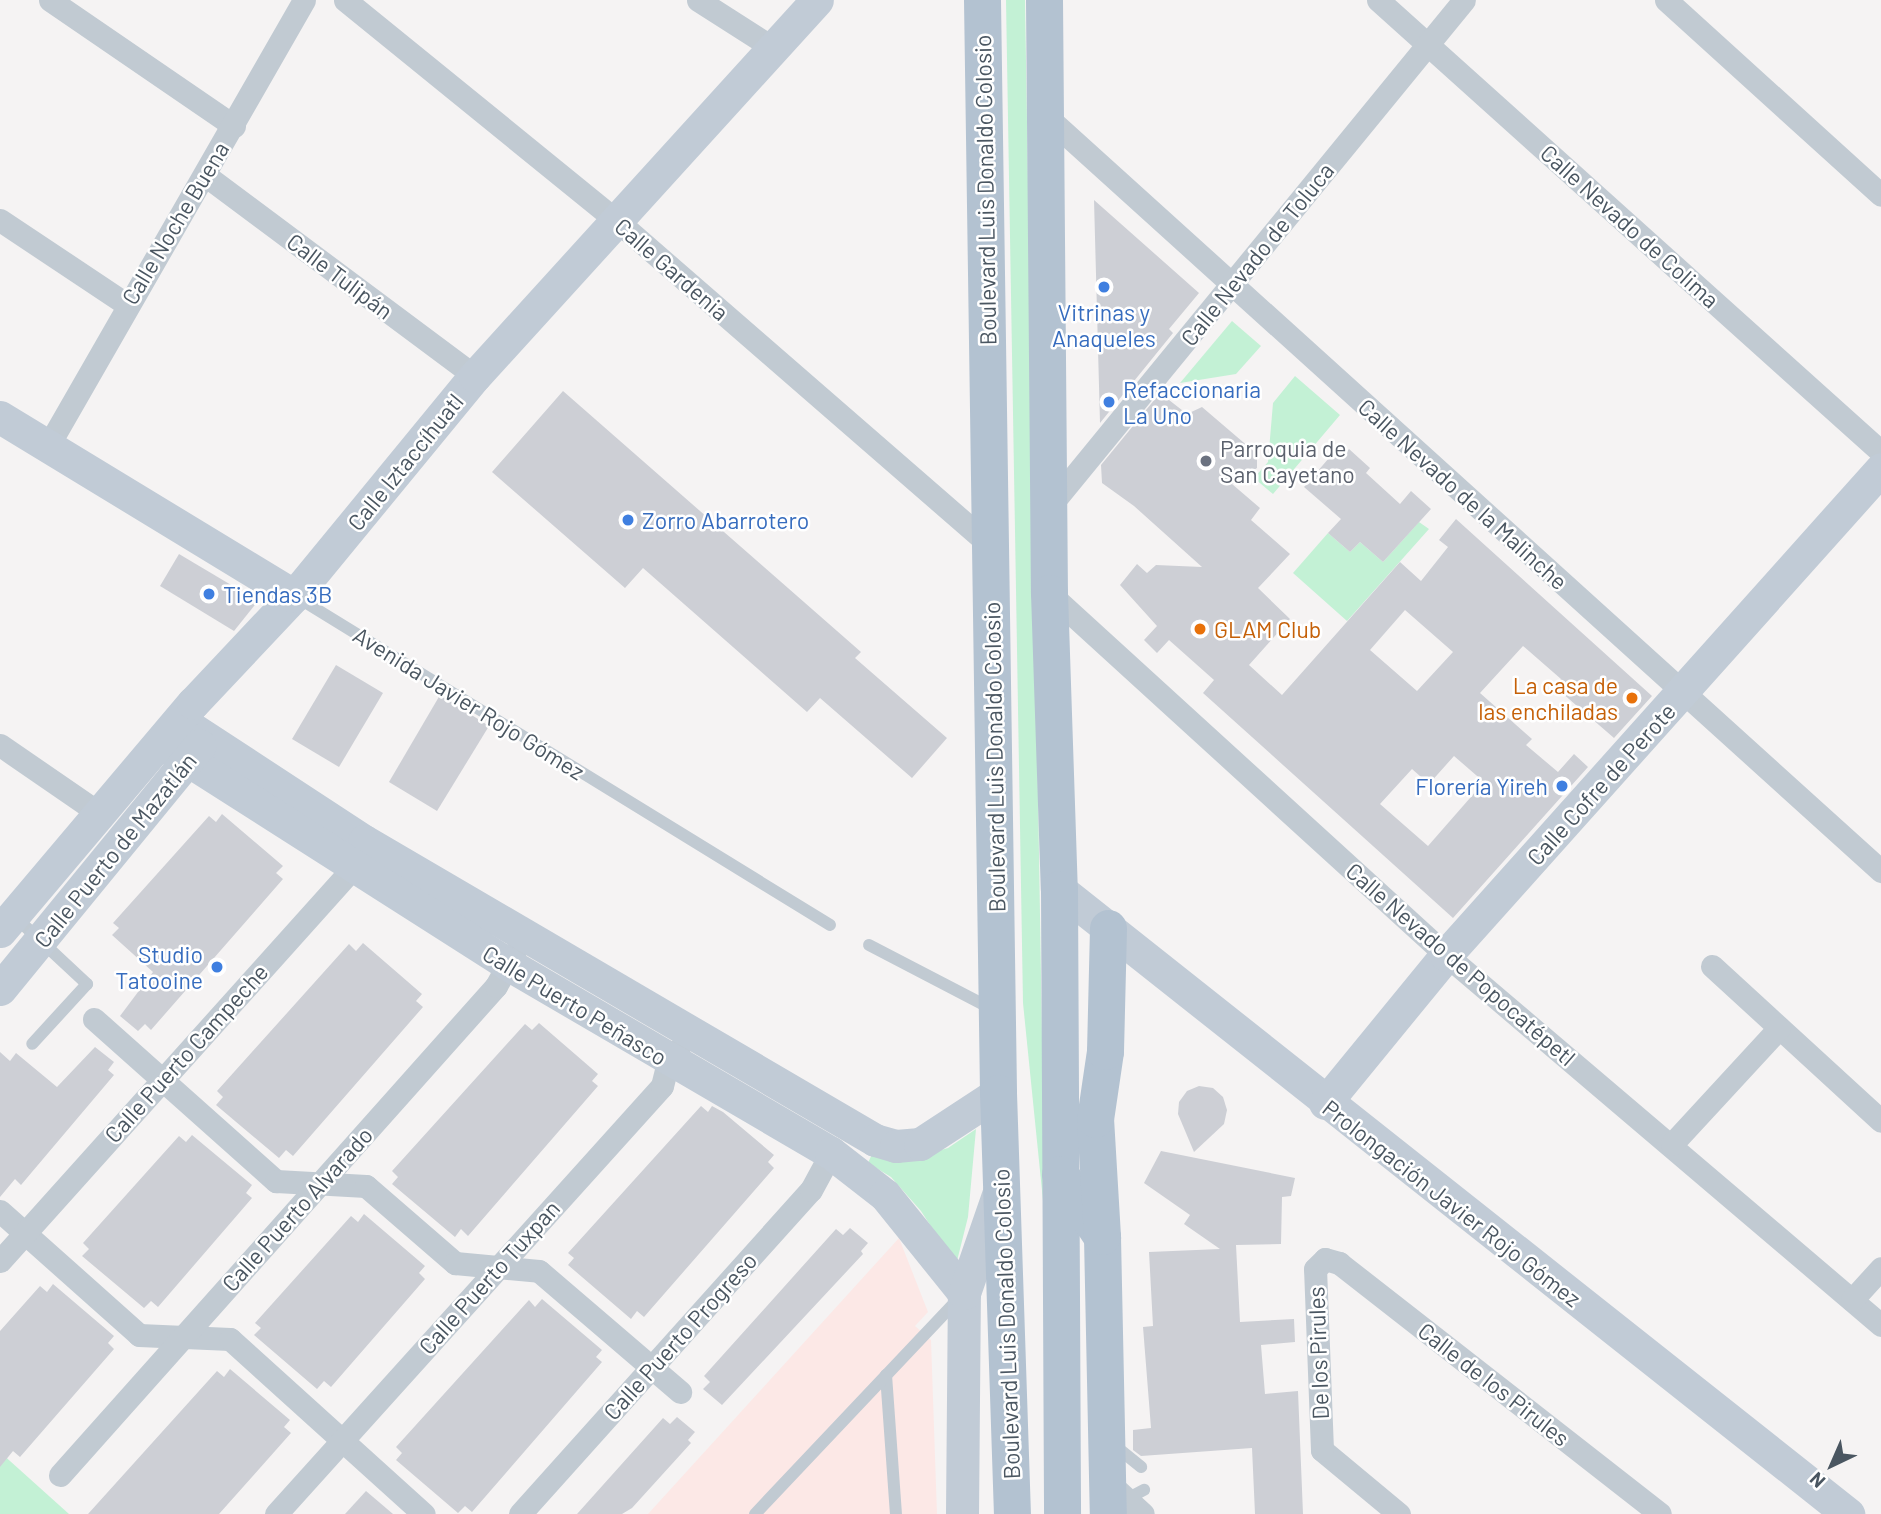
<!DOCTYPE html>
<html>
<head>
<meta charset="utf-8">
<style>
	body { margin:0 }
	#map { position:relative; width:1881px; height:1514px; overflow:hidden; background:#f5f3f3; font-family:Barlow,sans-serif }
	div>[style] { position:absolute }
	[style*='--x'] { left:calc(var(--x)*1px); top:calc(var(--y)*1px); width:calc(var(--w)*1px); rotate:calc(var(--a)*1deg) }
	.medical>* { inset:0; background:#fce8e6 }
	.green>* { inset:0; background:#c3f1d5 }
	.building>* { inset:0; background:#cdcfd5 }
	.lane>* { height:12px; margin:-6px; padding:0 6px; transform-origin:6px; border-radius:6px; background:#c1cad2 }
	.street>* { height:23px; margin:-11.5px; padding:0 11.5px; transform-origin:11.5px; border-radius:11.5px; background:#c1cad2 }
	.secondary>* { height:33px; margin:-16.5px; padding:0 16.5px; transform-origin:16.5px; border-radius:16.5px; background:#c1cbd6 }
	.primary>* { height:37px; margin:-18.5px; padding:0 18.5px; transform-origin:18.5px; border-radius:18.5px; background:#b3c2d1 }
	.dots>* { width:19px; height:19px; translate:-50% -50%; box-sizing:border-box; border:4px solid #fff; border-radius:50% }
	span { translate:-50% -50%; white-space:nowrap; text-align:center; line-height:1.15; -webkit-text-stroke:5px #fff; paint-order:stroke }
	.street-label { font-size:23px; color:#4a5661 }
	.shop-label { font-size:23px; color:#366cbe }
	.left { translate:0 -50%; text-align:left }
	.right { translate:-100% -50%; text-align:right }
	.worship-label { font-size:23px; color:#5b616d }
	.food-label { font-size:23px; color:#c56008 }
	.north { position:absolute; left:1797px; top:1430px; width:70px; height:70px; -webkit-text-stroke:5px #fff; paint-order:stroke; rotate:224deg; font-size:19px; font-weight:700; line-height:28px; text-align:center; color:#4a5661 }
	.north::after { content:''; display:block; margin:auto; width:24px; height:32px; background:#4a5661; clip-path:polygon(50% 0,100% 100%,50% 72%,0 100%) }
</style>
</head>
<body>
<div id="map">
	<div class="medical">
		<i style="clip-path:polygon(899px 1238px,928px 1312px,915px 1326px,931px 1340px,937px 1514px,648px 1514px)"></i>
	</div>
	<div class="green">
		<i style="clip-path:polygon(1006px 0,1025px 0,1045px 1220px,1023px 1003px)"></i>
		<i style="clip-path:polygon(1232px 321px,1261px 346px,1236px 374px,1180px 383px)"></i>
		<i style="clip-path:polygon(1295px 376px,1340px 415px,1273px 494px,1254px 478px,1268px 462px,1273px 403px)"></i>
		<i style="clip-path:polygon(1419px 522px,1429px 529px,1347px 621px,1293px 573px,1328px 533px,1350px 552px,1360px 542px,1383px 562px)"></i>
		<i style="clip-path:polygon(976px 1129px,968px 1217px,956px 1265px,921px 1211px,891px 1177px,868px 1163px,872px 1154px,913px 1158px,948px 1148px)"></i>
		<i style="clip-path:polygon(0 1452px,69px 1514px,0 1514px)"></i>
	</div>
	<div class="building">
		<i style="clip-path:polygon(1094px 200px,1199px 293px,1169px 329px,1173px 333px,1100px 423px)"></i>
		<i style="clip-path:polygon(563px 391px,861px 652px,855px 658px,947px 738px,912px 778px,820px 698px,807px 712px,643px 568px,625px 588px,492px 472px)"></i>
		<i style="clip-path:polygon(evenodd,1160px 393px,1187px 414px,1202px 407px,1257px 454px,1257px 468px,1232px 484px,1260px 508px,1251px 520px,1290px 554px,1258px 588px,1290px 619px,1249px 665px,1282px 695px,1400px 562px,1421px 581px,1448px 547px,1439px 540px,1456px 519px,1652px 696px,1614px 738px,1554px 686px,1561px 679px,1523px 646px,1480px 693px,1532px 739px,1526px 745px,1558px 772px,1574px 754px,1588px 767px,1453px 918px,1203px 693px,1214px 680px,1169px 640px,1157px 653px,1144px 640px,1157px 626px,1120px 585px,1137px 564px,1147px 573px,1156px 565px,1202px 567px,1134px 506px,1102px 483px,1101px 465px,1160px 393px,1405px 610px,1453px 652px,1417px 691px,1370px 650px,1405px 610px,1160px 393px,1454px 756px,1484px 782px,1428px 846px,1380px 804px,1412px 769px,1429px 784px,1454px 756px)"></i>
		<i style="clip-path:polygon(1349px 449px,1370px 468px,1366px 473px,1400px 504px,1411px 491px,1431px 509px,1383px 562px,1360px 542px,1350px 552px,1328px 533px,1341px 519px,1304px 487px,1335px 451px,1342px 458px)"></i>
		<i style="clip-path:polygon(179px 554px,258px 601px,234px 631px,160px 586px)"></i>
		<i style="clip-path:polygon(336px 665px,383px 693px,339px 767px,292px 739px)"></i>
		<i style="clip-path:polygon(440px 695px,489px 726px,437px 811px,389px 782px)"></i>
		<i style="clip-path:polygon(222px 814px,283px 866px,276px 873px,283px 879px,151px 1030px,145px 1024px,138px 1031px,120px 1016px,153px 972px,112px 935px,119px 928px,113px 923px,209px 816px,216px 822px)"></i>
		<i style="clip-path:polygon(363px 943px,422px 994px,416px 1001px,423px 1007px,293px 1156px,286px 1150px,279px 1158px,216px 1105px,223px 1097px,217px 1091px,349px 944px,356px 951px)"></i>
		<i style="clip-path:polygon(539px 1023px,598px 1074px,592px 1081px,598px 1086px,468px 1236px,461px 1229px,455px 1237px,392px 1184px,398px 1177px,392px 1171px,525px 1024px,532px 1030px)"></i>
		<i style="clip-path:polygon(95px 1047px,114px 1062px,108px 1070px,114px 1075px,21px 1185px,15px 1179px,0 1197px,0 1052px,10px 1061px,16px 1053px,57px 1087px)"></i>
		<i style="clip-path:polygon(1199px 1086px,1213px 1088px,1223px 1097px,1227px 1110px,1224px 1124px,1194px 1152px,1178px 1114px,1179px 1102px,1187px 1091px)"></i>
		<i style="clip-path:polygon(701px 1106px,708px 1112px,712px 1106px,723px 1112px,774px 1155px,768px 1162px,774px 1168px,644px 1317px,637px 1311px,631px 1319px,568px 1265px,574px 1258px,568px 1253px)"></i>
		<i style="clip-path:polygon(192px 1135px,252px 1185px,246px 1193px,252px 1198px,158px 1307px,151px 1301px,144px 1308px,82px 1256px,89px 1249px,83px 1243px,179px 1136px,186px 1142px)"></i>
		<i style="clip-path:polygon(1161px 1151px,1295px 1178px,1291px 1196px,1282px 1197px,1281px 1244px,1236px 1245px,1240px 1322px,1294px 1319px,1295px 1342px,1261px 1345px,1265px 1394px,1298px 1391px,1303px 1514px,1255px 1514px,1252px 1448px,1141px 1456px,1133px 1450px,1133px 1430px,1151px 1428px,1143px 1327px,1153px 1326px,1149px 1252px,1220px 1249px,1184px 1224px,1190px 1215px,1144px 1183px)"></i>
		<i style="clip-path:polygon(364px 1214px,425px 1266px,419px 1273px,425px 1279px,331px 1387px,324px 1381px,317px 1389px,254px 1335px,261px 1328px,255px 1323px,351px 1216px,358px 1222px)"></i>
		<i style="clip-path:polygon(850px 1228px,868px 1243px,861px 1251px,863px 1254px,722px 1405px,703px 1389px,710px 1382px,704px 1376px,836px 1229px,843px 1235px)"></i>
		<i style="clip-path:polygon(53px 1284px,114px 1336px,108px 1343px,114px 1349px,20px 1457px,13px 1451px,0 1467px,0 1331px,40px 1286px,47px 1292px)"></i>
		<i style="clip-path:polygon(542px 1299px,602px 1350px,596px 1357px,602px 1362px,472px 1512px,465px 1506px,458px 1513px,396px 1460px,402px 1453px,396px 1447px,529px 1300px,535px 1307px)"></i>
		<i style="clip-path:polygon(230px 1369px,290px 1420px,284px 1427px,291px 1433px,219px 1514px,88px 1514px,217px 1371px,224px 1377px)"></i>
		<i style="clip-path:polygon(677px 1417px,695px 1432px,688px 1440px,691px 1443px,632px 1508px,622px 1514px,577px 1514px,663px 1418px,670px 1424px)"></i>
		<i style="clip-path:polygon(366px 1491px,393px 1514px,345px 1514px)"></i>
	</div>
	<div class="lane">
		<i style="--x:295;--y:596;--w:628;--a:31.59"></i>
		<i style="--x:14;--y:916;--w:100;--a:43"></i>
		<i style="--x:87;--y:984;--w:81;--a:132.5"></i>
		<i style="--x:869;--y:945;--w:139;--a:27.5"></i>
		<i style="--x:886;--y:1375;--w:139;--a:85.9"></i>
		<i style="--x:1114;--y:1445;--w:35;--a:39"></i>
		<i style="--x:1123;--y:1501;--w:24;--a:-28"></i>
		<i style="--x:755;--y:1514;--w:297;--a:-46.6"></i>
	</div>
	<div class="street">
		<i style="--x:50;--y:0;--w:223;--a:34.4"></i>
		<i style="--x:345;--y:0;--w:349;--a:39.1"></i>
		<i style="--x:616;--y:220;--w:497;--a:41"></i>
		<i style="--x:698;--y:0;--w:89;--a:32.6"></i>
		<i style="--x:1378;--y:0;--w:676;--a:41.94"></i>
		<i style="--x:1666;--y:0;--w:290;--a:42.2"></i>
		<i style="--x:1046;--y:116;--w:1126;--a:42.12"></i>
		<i style="--x:205;--y:175;--w:337;--a:36.7"></i>
		<i style="--x:0;--y:220;--w:151;--a:33.7"></i>
		<i style="--x:48;--y:446;--w:514;--a:-60.14"></i>
		<i style="--x:1049;--y:507;--w:655;--a:-50.7"></i>
		<i style="--x:1049;--y:593;--w:537;--a:42.36"></i>
		<i style="--x:1446;--y:955;--w:571;--a:40.38"></i>
		<i style="--x:0;--y:745;--w:120;--a:34.5"></i>
		<i style="--x:1712;--y:966;--w:229;--a:42.5"></i>
		<i style="--x:94;--y:1019;--w:244;--a:41.7"></i>
		<i style="--x:276;--y:1181;--w:90;--a:3.2"></i>
		<i style="--x:366;--y:1186;--w:118;--a:40.9"></i>
		<i style="--x:455;--y:1263;--w:84;--a:5.4"></i>
		<i style="--x:539;--y:1271;--w:186;--a:40.6"></i>
		<i style="--x:1672;--y:1144;--w:158;--a:-47.3"></i>
		<i style="--x:0;--y:1211;--w:186;--a:41.7"></i>
		<i style="--x:139;--y:1335;--w:91;--a:2.5"></i>
		<i style="--x:230;--y:1339;--w:261;--a:42.1"></i>
		<i style="--x:0;--y:1261;--w:527;--a:-48.08"></i>
		<i style="--x:352;--y:869;--w:16;--a:-68"></i>
		<i style="--x:1852;--y:1300;--w:43;--a:-47.8"></i>
		<i style="--x:60;--y:1475;--w:655;--a:-48.28"></i>
		<i style="--x:496;--y:986;--w:38;--a:-61"></i>
		<i style="--x:1108;--y:1482;--w:47;--a:42.4"></i>
		<i style="--x:276;--y:1514;--w:576;--a:-47.95"></i>
		<i style="--x:662;--y:1086;--w:25;--a:-76"></i>
		<i style="--x:668;--y:1062;--w:16;--a:-50"></i>
		<i style="--x:520;--y:1514;--w:435;--a:-48.1"></i>
		<i style="--x:811;--y:1190;--w:42;--a:-61.6"></i>
		<i style="--x:1399;--y:1514;--w:100;--a:-140.3"></i>
		<i style="--x:1322;--y:1450;--w:181;--a:-92.2"></i>
		<i style="--x:1315;--y:1269;--w:14;--a:-45"></i>
		<i style="--x:1325;--y:1259;--w:15;--a:16"></i>
		<i style="--x:1339;--y:1263;--w:407;--a:38"></i>
	</div>
	<div class="secondary">
		<i style="--x:0;--y:417;--w:344;--a:31.3"></i>
		<i style="--x:179;--y:720;--w:221;--a:33.2"></i>
		<i style="--x:364;--y:841;--w:592;--a:30.33"></i>
		<i style="--x:875;--y:1140;--w:22;--a:16"></i>
		<i style="--x:896;--y:1146;--w:24;--a:-5"></i>
		<i style="--x:920;--y:1144;--w:93;--a:-33.2"></i>
		<i style="--x:161;--y:743;--w:409;--a:32.5"></i>
		<i style="--x:506;--y:963;--w:376;--a:30.3"></i>
		<i style="--x:831;--y:1153;--w:68;--a:37.9"></i>
		<i style="--x:885;--y:1195;--w:126;--a:51.1"></i>
		<i style="--x:1059;--y:889;--w:1007;--a:38.38"></i>
		<i style="--x:0;--y:931;--w:299;--a:-49.8"></i>
		<i style="--x:193;--y:703;--w:147;--a:-46.7"></i>
		<i style="--x:294;--y:596;--w:285;--a:-50.6"></i>
		<i style="--x:475;--y:376;--w:508;--a:-47.71"></i>
		<i style="--x:0;--y:989;--w:315;--a:-50.7"></i>
		<i style="--x:1325;--y:1103;--w:191;--a:-50.7"></i>
		<i style="--x:1446;--y:955;--w:652;--a:-48.17"></i>
		<i style="--x:962;--y:1514;--w:221;--a:-89.5"></i>
		<i style="--x:964;--y:1293;--w:107;--a:-70.9"></i>
	</div>
	<div class="primary">
		<i style="--x:982;--y:0;--w:1093;--a:89.16"></i>
		<i style="--x:998;--y:1093;--w:421;--a:88.1"></i>
		<i style="--x:1044;--y:0;--w:593;--a:89.52"></i>
		<i style="--x:1049;--y:593;--w:296;--a:88.1"></i>
		<i style="--x:1059;--y:889;--w:625;--a:89.72"></i>
		<i style="--x:1060;--y:1174;--w:76;--a:56.3"></i>
		<i style="--x:1102;--y:1237;--w:277;--a:88.8"></i>
		<i style="--x:1102;--y:1236;--w:117;--a:-93.4"></i>
		<i style="--x:1095;--y:1119;--w:69;--a:-81.6"></i>
		<i style="--x:1105;--y:1051;--w:123;--a:-88.6"></i>
	</div>
	<div class="dots">
		<i style="left:1104px;top:287px;background:#3f7fe0"></i>
		<i style="left:1109px;top:402px;background:#3f7fe0"></i>
		<i style="left:1206px;top:461px;background:#6b7280"></i>
		<i style="left:628px;top:520px;background:#3f7fe0"></i>
		<i style="left:209px;top:594px;background:#3f7fe0"></i>
		<i style="left:1200px;top:629px;background:#e8710a"></i>
		<i style="left:1632px;top:698px;background:#e8710a"></i>
		<i style="left:1562px;top:786px;background:#3f7fe0"></i>
		<i style="left:217px;top:967px;background:#3f7fe0"></i>
	</div>
	<div class="street-label">
		<span style="left:985px;top:190px;rotate:-91deg">Boulevard Luis Donaldo Colosio</span>
		<span style="left:175px;top:223px;rotate:-59deg">Calle Noche Buena</span>
		<span style="left:1630px;top:226px;rotate:42deg">Calle Nevado de Colima</span>
		<span style="left:1257px;top:254px;rotate:-51deg">Calle Nevado de Toluca</span>
		<span style="left:672px;top:269px;rotate:41deg">Calle Gardenia</span>
		<span style="left:340px;top:276px;rotate:37deg">Calle Tulipán</span>
		<span style="left:405px;top:462px;rotate:-51deg">Calle Iztaccíhuatl</span>
		<span style="left:1463px;top:494px;rotate:42deg">Calle Nevado de la Malinche</span>
		<span style="left:469px;top:703px;rotate:32deg">Avenida Javier Rojo Gómez</span>
		<span style="left:994px;top:757px;rotate:-91deg">Boulevard Luis Donaldo Colosio</span>
		<span style="left:1601px;top:784px;rotate:-48deg">Calle Cofre de Perote</span>
		<span style="left:115px;top:850px;rotate:-51deg">Calle Puerto de Mazatlán</span>
		<span style="left:1461px;top:964px;rotate:41deg">Calle Nevado de Popocatépetl</span>
		<span style="left:575px;top:1005px;rotate:31deg">Calle Puerto Peñasco</span>
		<span style="left:186px;top:1053px;rotate:-48deg">Calle Puerto Campeche</span>
		<span style="left:1452px;top:1203px;rotate:38deg">Prolongación Javier Rojo Gómez</span>
		<span style="left:297px;top:1209px;rotate:-48deg">Calle Puerto Alvarado</span>
		<span style="left:489px;top:1277px;rotate:-48deg">Calle Puerto Tuxpan</span>
		<span style="left:1006px;top:1324px;rotate:-92deg">Boulevard Luis Donaldo Colosio</span>
		<span style="left:680px;top:1336px;rotate:-48deg">Calle Puerto Progreso</span>
		<span style="left:1318px;top:1353px;rotate:-92deg">De los Pirules</span>
		<span style="left:1494px;top:1384px;rotate:38deg">Calle de los Pirules</span>
	</div>
	<div class="shop-label">
		<span style="left:1104px;top:325px">Vitrinas y<br>Anaqueles</span>
		<span class="left" style="left:1123px;top:402px">Refaccionaria<br>La Uno</span>
		<span class="left" style="left:642px;top:520px">Zorro Abarrotero</span>
		<span class="left" style="left:223px;top:594px">Tiendas 3B</span>
		<span class="right" style="left:1548px;top:786px">Florería Yireh</span>
		<span class="right" style="left:203px;top:967px">Studio<br>Tatooine</span>
	</div>
	<div class="worship-label">
		<span class="left" style="left:1220px;top:461px">Parroquia de<br>San Cayetano</span>
	</div>
	<div class="food-label">
		<span class="left" style="left:1214px;top:629px">GLAM Club</span>
		<span class="right" style="left:1618px;top:698px">La casa de<br>las enchiladas</span>
	</div>
	<div class="north">N</div>
</div>
</body>
</html>
